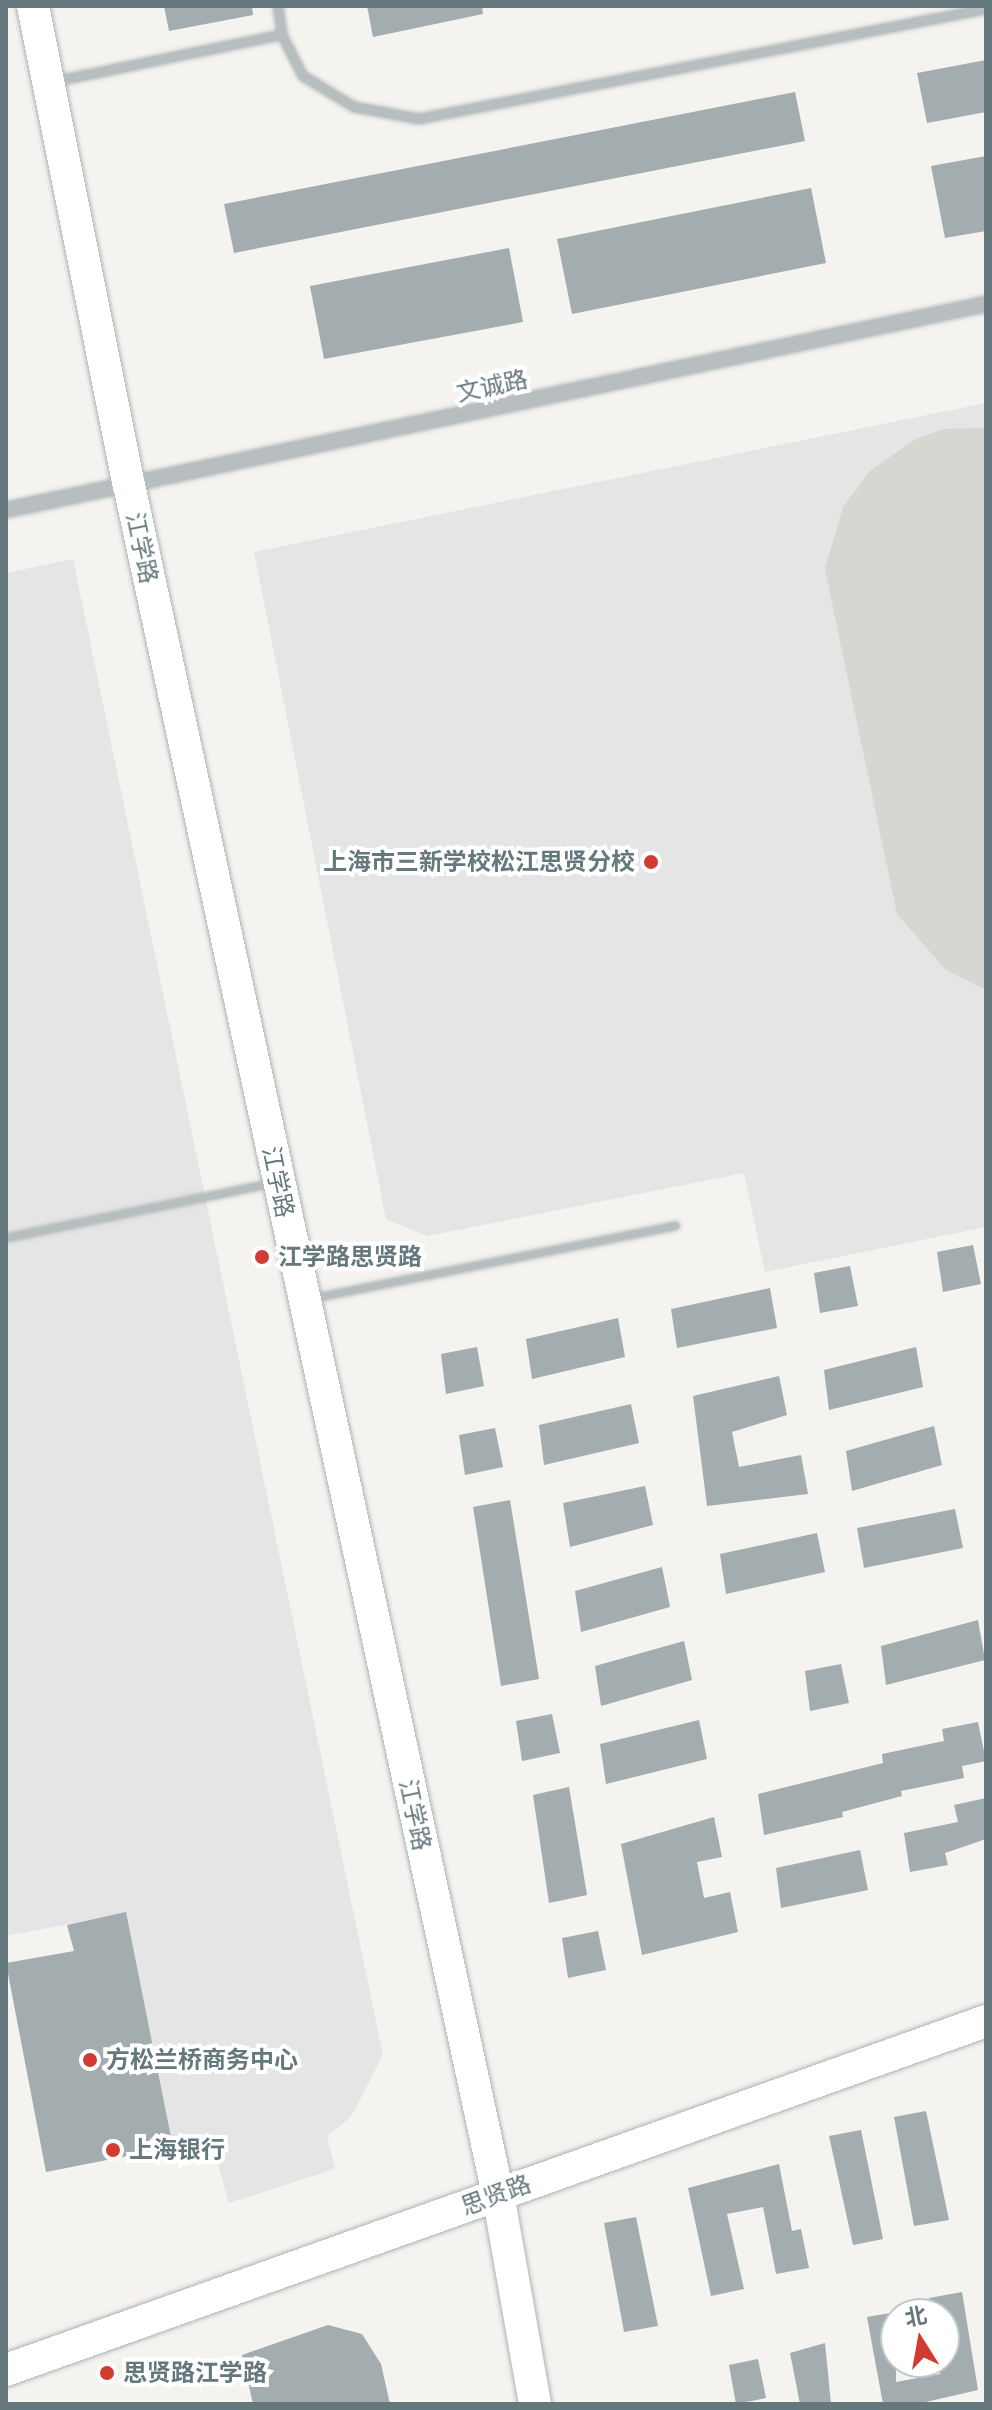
<!DOCTYPE html>
<html>
<head>
<meta charset="utf-8">
<style>
	body { margin:0 }
	#map { position:relative; width:992px; height:2410px; overflow:hidden; background:#f4f3f0; font-family:Jost,"Noto Sans SC",sans-serif }
	div>[style] { position:absolute }
	[style*='--x'] { left:calc(var(--x)*1px); top:calc(var(--y)*1px); width:calc(var(--w)*1px); rotate:calc(var(--a)*1deg) }
	.built>* { inset:0; background:#e4e5e4 }
	.green>* { inset:0; background:#d4d8d0 }
	.building>* { inset:0; background:#a3acaf }
	.roads { filter:drop-shadow(0 0 2px #adb4b6) drop-shadow(0 0 2px #adb4b6) }
	.service>* { height:6px; margin:-3px; padding:0 3px; transform-origin:3px; border-radius:3px; background:#b8bec0 }
	.minor>* { height:8px; margin:-4px; padding:0 4px; transform-origin:4px; border-radius:4px; background:#b8bec0 }
	.tertiary>* { height:14px; margin:-7px; padding:0 7px; transform-origin:7px; border-radius:7px; background:#b8bec0 }
	.secondary>* { height:32px; margin:-16px; padding:0 16px; transform-origin:16px; border-radius:16px; background:#fff }
	.dots>* { width:22px; height:22px; translate:-50% -50%; box-sizing:border-box; border:4px solid #fff; border-radius:50% }
	span { translate:-50% -50%; white-space:nowrap; text-align:center; line-height:1.15; -webkit-text-stroke:8px #fff; paint-order:stroke }
	.street-label { font-size:24px; color:#65787e }
	.poi-label { font-size:24px; color:#65787e; font-weight:700 }
	.right { translate:-100% -50%; text-align:right }
	.left { translate:0 -50%; text-align:left }
	.frame { position:absolute; inset:0; border:8px solid #65787e; pointer-events:none }
	.north { position:absolute; left:880px; top:2298px; width:80px; height:80px; box-sizing:border-box; background:#fff; border:2px solid #c1c9cb; border-radius:50%; rotate:349deg; font-size:22px; font-weight:700; line-height:32px; text-align:center; color:#65787e }
	.north::after { content:''; display:block; margin:auto; width:28px; height:36px; background:#d23b31; clip-path:polygon(50% 0,100% 100%,50% 72%,0 100%) }
</style>
</head>
<body>
<div id="map">
	<div class="built">
		<i style="clip-path:polygon(986px 403px,986px 1227px,765px 1272px,744px 1173px,427px 1236px,386px 1219px,254px 552px)"></i>
		<i style="clip-path:polygon(73px 559px,383px 2055px,351px 2117px,327px 2136px,335px 2169px,229px 2203px,212px 2142px,173px 2147px,126px 1913px,6px 1936px,6px 573px)"></i>
	</div>
	<div class="green">
		<i style="clip-path:polygon(986px 428px,986px 990px,946px 970px,897px 914px,825px 569px,843px 507px,871px 470px,916px 439px,944px 429px)"></i>
	</div>
	<div class="building">
		<i style="clip-path:polygon(164px 6px,252px 6px,253px 15px,169px 31px)"></i>
		<i style="clip-path:polygon(367px 6px,482px 6px,483px 14px,373px 37px)"></i>
		<i style="clip-path:polygon(986px 60px,986px 112px,927px 123px,917px 73px)"></i>
		<i style="clip-path:polygon(795px 92px,805px 141px,234px 253px,224px 204px)"></i>
		<i style="clip-path:polygon(986px 156px,986px 231px,945px 238px,931px 166px)"></i>
		<i style="clip-path:polygon(811px 188px,826px 263px,572px 314px,557px 239px)"></i>
		<i style="clip-path:polygon(509px 248px,523px 322px,324px 359px,310px 286px)"></i>
		<i style="clip-path:polygon(973px 1245px,981px 1284px,943px 1292px,937px 1252px)"></i>
		<i style="clip-path:polygon(850px 1266px,858px 1306px,820px 1313px,814px 1273px)"></i>
		<i style="clip-path:polygon(770px 1288px,777px 1328px,677px 1348px,671px 1309px)"></i>
		<i style="clip-path:polygon(618px 1318px,625px 1357px,532px 1379px,526px 1339px)"></i>
		<i style="clip-path:polygon(477px 1347px,484px 1386px,446px 1394px,441px 1354px)"></i>
		<i style="clip-path:polygon(916px 1347px,923px 1387px,829px 1410px,824px 1370px)"></i>
		<i style="clip-path:polygon(779px 1376px,787px 1415px,732px 1432px,739px 1467px,801px 1455px,808px 1494px,707px 1506px,693px 1396px)"></i>
		<i style="clip-path:polygon(631px 1404px,639px 1443px,544px 1465px,539px 1425px)"></i>
		<i style="clip-path:polygon(934px 1426px,942px 1465px,852px 1491px,846px 1451px)"></i>
		<i style="clip-path:polygon(495px 1428px,503px 1467px,465px 1475px,459px 1435px)"></i>
		<i style="clip-path:polygon(645px 1486px,653px 1525px,570px 1547px,563px 1503px)"></i>
		<i style="clip-path:polygon(510px 1500px,539px 1679px,501px 1686px,473px 1507px)"></i>
		<i style="clip-path:polygon(955px 1509px,963px 1548px,864px 1568px,857px 1528px)"></i>
		<i style="clip-path:polygon(817px 1533px,825px 1572px,726px 1594px,720px 1554px)"></i>
		<i style="clip-path:polygon(662px 1567px,670px 1607px,581px 1632px,575px 1591px)"></i>
		<i style="clip-path:polygon(978px 1620px,985px 1660px,886px 1685px,881px 1646px)"></i>
		<i style="clip-path:polygon(684px 1641px,692px 1680px,601px 1706px,595px 1666px)"></i>
		<i style="clip-path:polygon(841px 1664px,849px 1703px,810px 1711px,805px 1671px)"></i>
		<i style="clip-path:polygon(552px 1714px,560px 1753px,522px 1761px,516px 1721px)"></i>
		<i style="clip-path:polygon(699px 1720px,707px 1759px,606px 1784px,600px 1744px)"></i>
		<i style="clip-path:polygon(978px 1722px,986px 1761px,962px 1766px,964px 1778px,901px 1791px,902px 1796px,842px 1812px,843px 1817px,764px 1835px,758px 1794px,883px 1763px,882px 1754px,944px 1741px,942px 1729px)"></i>
		<i style="clip-path:polygon(569px 1787px,587px 1895px,549px 1903px,533px 1795px)"></i>
		<i style="clip-path:polygon(986px 1798px,986px 1839px,945px 1853px,948px 1865px,910px 1872px,904px 1833px,958px 1822px,954px 1805px)"></i>
		<i style="clip-path:polygon(714px 1817px,722px 1857px,697px 1862px,704px 1898px,730px 1892px,738px 1932px,642px 1955px,621px 1844px)"></i>
		<i style="clip-path:polygon(860px 1850px,868px 1890px,781px 1908px,776px 1868px)"></i>
		<i style="clip-path:polygon(126px 1912px,173px 2147px,46px 2172px,6px 1963px,74px 1951px,67px 1925px)"></i>
		<i style="clip-path:polygon(598px 1931px,606px 1970px,568px 1978px,562px 1938px)"></i>
		<i style="clip-path:polygon(926px 2111px,949px 2220px,914px 2226px,894px 2117px)"></i>
		<i style="clip-path:polygon(861px 2130px,883px 2239px,853px 2245px,829px 2136px)"></i>
		<i style="clip-path:polygon(779px 2164px,792px 2231px,801px 2229px,809px 2268px,776px 2274px,763px 2207px,727px 2214px,744px 2289px,711px 2296px,688px 2188px)"></i>
		<i style="clip-path:polygon(636px 2217px,658px 2326px,624px 2332px,604px 2223px)"></i>
		<i style="clip-path:polygon(962px 2292px,978px 2390px,917px 2404px,883px 2404px,867px 2317px,896px 2312px,896px 2382px,940px 2374px,944px 2314px,932px 2314px,929px 2298px)"></i>
		<i style="clip-path:polygon(328px 2325px,362px 2334px,381px 2364px,390px 2404px,253px 2404px,242px 2355px)"></i>
		<i style="clip-path:polygon(825px 2343px,831px 2404px,800px 2404px,790px 2353px)"></i>
		<i style="clip-path:polygon(758px 2359px,766px 2398px,736px 2404px,729px 2365px)"></i>
	</div>
	<div class="roads">
		<div class="service">
			<i style="--x:6;--y:1238;--w:269;--a:-11.6"></i>
			<i style="--x:315;--y:1298;--w:368;--a:-11.3"></i>
		</div>
		<div class="minor">
			<i style="--x:278;--y:6;--w:29;--a:82"></i>
			<i style="--x:282;--y:35;--w:46;--a:62.9"></i>
			<i style="--x:303;--y:76;--w:60;--a:31.3"></i>
			<i style="--x:354;--y:107;--w:66;--a:10.5"></i>
			<i style="--x:419;--y:119;--w:578;--a:-10.98"></i>
			<i style="--x:57;--y:81;--w:230;--a:-11.6"></i>
		</div>
		<div class="tertiary">
			<i style="--x:6;--y:510;--w:1001;--a:-11.87"></i>
		</div>
		<div class="secondary">
			<i style="--x:33;--y:6;--w:489;--a:78.7"></i>
			<i style="--x:129;--y:485;--w:1748;--a:77.82"></i>
			<i style="--x:498;--y:2194;--w:213;--a:80"></i>
			<i style="--x:6;--y:2370;--w:1040;--a:-19.6"></i>
		</div>
	</div>
	<div class="dots">
		<i style="left:651px;top:862px;background:#d23b31"></i>
		<i style="left:262px;top:1257px;background:#d23b31"></i>
		<i style="left:90px;top:2060px;background:#d23b31"></i>
		<i style="left:113px;top:2150px;background:#d23b31"></i>
		<i style="left:107px;top:2373px;background:#d23b31"></i>
	</div>
	<div class="street-label">
		<span style="left:492px;top:386px;rotate:-12deg">文诚路</span>
		<span style="left:142px;top:548px;rotate:78deg">江学路</span>
		<span style="left:278px;top:1182px;rotate:78deg">江学路</span>
		<span style="left:415px;top:1815px;rotate:78deg">江学路</span>
		<span style="left:496px;top:2195px;rotate:-20deg">思贤路</span>
	</div>
	<div class="poi-label">
		<span class="right" style="left:635px;top:862px">上海市三新学校松江思贤分校</span>
		<span class="left" style="left:278px;top:1257px">江学路思贤路</span>
		<span class="left" style="left:106px;top:2060px">方松兰桥商务中心</span>
		<span class="left" style="left:129px;top:2150px">上海银行</span>
		<span class="left" style="left:123px;top:2373px">思贤路江学路</span>
	</div>
	<div class="frame"></div>
	<div class="north">北</div>
</div>
</body>
</html>
